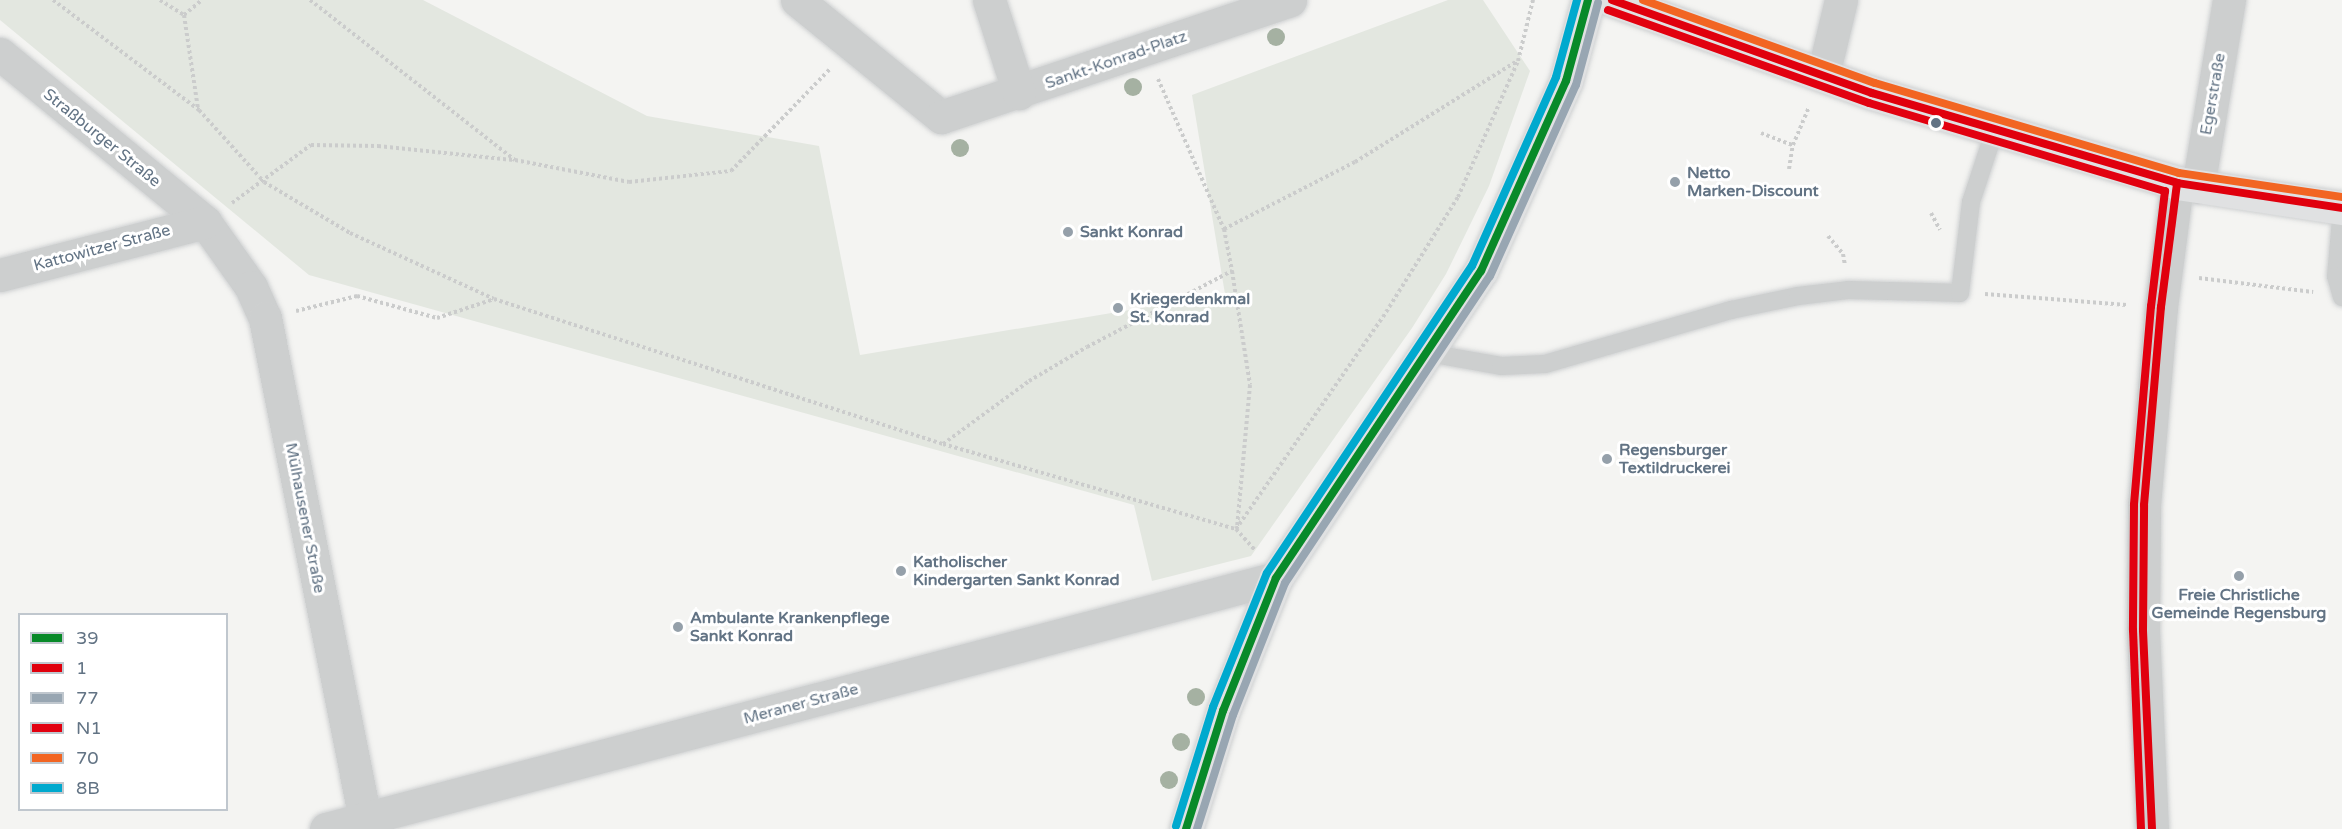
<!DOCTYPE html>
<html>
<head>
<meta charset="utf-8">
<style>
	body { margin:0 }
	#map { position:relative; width:2342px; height:829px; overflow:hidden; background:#f4f4f2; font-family:"Varela Round",sans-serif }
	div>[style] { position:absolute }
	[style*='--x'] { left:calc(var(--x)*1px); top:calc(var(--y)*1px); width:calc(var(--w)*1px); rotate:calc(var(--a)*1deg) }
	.green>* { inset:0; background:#e3e7e0 }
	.path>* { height:4px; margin-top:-2px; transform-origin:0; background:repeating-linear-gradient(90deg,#cbcccc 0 3px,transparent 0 6px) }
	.roads { filter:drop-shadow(0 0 2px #cfd1d2) drop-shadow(0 0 2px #cfd1d2) }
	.lane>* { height:18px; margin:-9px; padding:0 9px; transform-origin:9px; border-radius:9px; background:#cdcfcf }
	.street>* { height:33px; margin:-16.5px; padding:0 16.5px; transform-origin:16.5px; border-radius:16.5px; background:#cdcfcf }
	.secondary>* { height:33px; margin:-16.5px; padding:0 16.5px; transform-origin:16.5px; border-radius:16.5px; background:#e0e1e2 }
	.bus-1>* { height:8px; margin:-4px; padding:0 4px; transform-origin:4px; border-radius:4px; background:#088a29 }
	.bus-2>* { height:8px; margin:-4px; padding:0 4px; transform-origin:4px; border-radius:4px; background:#e0000d }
	.bus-3>* { height:8px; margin:-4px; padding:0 4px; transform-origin:4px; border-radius:4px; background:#98a6b2 }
	.bus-4>* { height:8px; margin:-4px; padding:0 4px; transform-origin:4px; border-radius:4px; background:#e20110 }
	.bus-5>* { height:8px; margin:-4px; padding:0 4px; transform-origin:4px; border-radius:4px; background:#f26522 }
	.bus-6>* { height:8px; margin:-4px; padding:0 4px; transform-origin:4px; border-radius:4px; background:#00a9ce }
	.trees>* { width:18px; height:18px; margin:-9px; border-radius:50%; background:#a5b1a2 }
	.dots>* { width:16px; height:16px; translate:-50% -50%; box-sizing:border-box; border:3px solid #fff; border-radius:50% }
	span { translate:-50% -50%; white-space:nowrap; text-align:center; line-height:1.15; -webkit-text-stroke:6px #fff; paint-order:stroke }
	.street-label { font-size:16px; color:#627384 }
	.poi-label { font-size:16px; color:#627384; font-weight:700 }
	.left { translate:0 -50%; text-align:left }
	.legend { position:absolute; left:18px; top:613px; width:210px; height:198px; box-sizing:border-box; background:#fff; border:2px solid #c0c7ce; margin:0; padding:8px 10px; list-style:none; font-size:18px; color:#627384 }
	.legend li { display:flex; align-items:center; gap:12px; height:30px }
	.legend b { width:30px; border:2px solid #c0c7ce }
</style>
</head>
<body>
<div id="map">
	<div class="green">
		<i style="clip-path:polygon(0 0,423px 0,647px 116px,819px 146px,860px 355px,1225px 294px,1192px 95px,1448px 0,1483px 0,1530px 71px,1489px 186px,1446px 274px,1412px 328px,1251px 556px,1152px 581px,1134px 505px,309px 275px,0 20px)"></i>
	</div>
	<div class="path">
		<i style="--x:53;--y:0;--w:183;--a:37"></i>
		<i style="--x:199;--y:110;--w:97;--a:47.9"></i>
		<i style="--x:264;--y:182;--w:100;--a:30.7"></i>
		<i style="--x:350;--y:233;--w:158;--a:24.6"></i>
		<i style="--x:494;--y:299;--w:472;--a:17.9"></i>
		<i style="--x:943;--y:444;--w:305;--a:16.2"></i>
		<i style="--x:1236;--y:529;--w:28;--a:48"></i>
		<i style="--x:160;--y:0;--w:28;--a:32"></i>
		<i style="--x:184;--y:15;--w:95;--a:81.5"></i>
		<i style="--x:310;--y:0;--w:260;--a:38"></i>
		<i style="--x:515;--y:160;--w:116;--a:10.9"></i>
		<i style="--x:629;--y:182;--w:103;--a:-6.2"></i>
		<i style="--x:731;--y:171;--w:142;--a:-45.9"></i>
		<i style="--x:184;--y:15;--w:23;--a:-40"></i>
		<i style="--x:1158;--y:79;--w:164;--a:66.3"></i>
		<i style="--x:1224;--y:229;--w:43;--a:79.2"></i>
		<i style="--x:1232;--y:271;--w:115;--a:81"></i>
		<i style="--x:1250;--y:385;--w:144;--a:95.2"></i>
		<i style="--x:1761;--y:133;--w:34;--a:21"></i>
		<i style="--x:1789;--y:169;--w:24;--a:-81"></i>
		<i style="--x:1793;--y:145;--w:41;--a:-67.2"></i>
		<i style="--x:232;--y:203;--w:98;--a:-36.3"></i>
		<i style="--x:311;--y:145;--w:67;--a:0.9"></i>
		<i style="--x:378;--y:146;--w:137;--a:5.9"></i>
		<i style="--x:1931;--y:213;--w:19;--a:62"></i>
		<i style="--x:1224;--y:229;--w:147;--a:-27.1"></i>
		<i style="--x:1355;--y:162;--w:191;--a:-31.9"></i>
		<i style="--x:1828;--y:236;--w:23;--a:50"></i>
		<i style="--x:1843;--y:254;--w:11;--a:80"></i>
		<i style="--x:2199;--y:278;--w:115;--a:7"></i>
		<i style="--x:1985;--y:294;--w:142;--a:4.4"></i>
		<i style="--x:296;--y:311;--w:63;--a:-13.8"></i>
		<i style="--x:357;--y:296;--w:83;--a:15.4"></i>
		<i style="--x:437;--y:318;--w:60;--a:-18.4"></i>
		<i style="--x:943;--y:444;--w:107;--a:-36.2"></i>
		<i style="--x:1029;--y:381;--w:67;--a:-30.4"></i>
		<i style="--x:1087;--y:347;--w:164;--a:-27.7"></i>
		<i style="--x:1236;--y:529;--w:258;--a:-55.3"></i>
		<i style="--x:1383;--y:317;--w:142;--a:-58"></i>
		<i style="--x:1458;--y:197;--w:149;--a:-66.2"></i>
		<i style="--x:1518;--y:61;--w:63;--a:-76.2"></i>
	</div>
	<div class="roads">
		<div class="lane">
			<i style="--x:2342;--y:208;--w:68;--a:95"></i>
			<i style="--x:2336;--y:276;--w:22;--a:74"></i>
			<i style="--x:1428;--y:353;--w:74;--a:10.1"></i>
			<i style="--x:1501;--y:366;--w:44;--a:-2.6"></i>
			<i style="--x:1545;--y:364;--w:194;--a:-16.2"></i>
			<i style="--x:1731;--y:310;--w:68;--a:-11.8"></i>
			<i style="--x:1798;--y:296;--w:50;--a:-6.8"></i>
			<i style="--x:1848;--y:290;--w:112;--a:1.5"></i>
			<i style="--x:1960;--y:293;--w:92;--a:-83.1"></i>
			<i style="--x:1971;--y:202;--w:77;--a:-71.8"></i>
		</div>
		<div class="street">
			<i style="--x:797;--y:0;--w:186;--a:39.1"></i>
			<i style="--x:941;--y:117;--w:368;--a:-18.5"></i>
			<i style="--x:989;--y:0;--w:98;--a:72.1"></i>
			<i style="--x:0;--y:54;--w:265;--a:39.3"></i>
			<i style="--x:205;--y:222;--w:80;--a:54.7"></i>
			<i style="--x:251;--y:287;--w:34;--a:66"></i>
			<i style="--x:265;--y:318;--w:521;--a:78.71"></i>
			<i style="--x:1823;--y:75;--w:77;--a:-76.5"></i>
			<i style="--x:2198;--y:187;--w:190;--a:-80.6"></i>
			<i style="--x:0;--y:275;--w:212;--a:-14.5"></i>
			<i style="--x:326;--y:829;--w:983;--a:-14.8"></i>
			<i style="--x:2152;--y:829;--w:199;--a:-92.6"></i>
			<i style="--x:2143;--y:630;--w:125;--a:-89.5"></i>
			<i style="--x:2144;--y:505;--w:199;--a:-85.1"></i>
			<i style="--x:2161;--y:307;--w:125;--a:-82.6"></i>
		</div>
		<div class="secondary">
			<i style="--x:1612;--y:0;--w:276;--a:19.7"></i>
			<i style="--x:1872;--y:93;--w:318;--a:16.4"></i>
			<i style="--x:2177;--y:183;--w:167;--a:8.6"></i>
			<i style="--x:1186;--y:829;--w:124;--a:-72.6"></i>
			<i style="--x:1223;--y:711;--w:143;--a:-68.3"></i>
			<i style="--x:1276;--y:578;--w:369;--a:-56.3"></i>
			<i style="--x:1481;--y:271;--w:208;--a:-65.9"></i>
			<i style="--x:1566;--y:81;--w:84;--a:-74.8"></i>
		</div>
	</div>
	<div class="bus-1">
		<i style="--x:1186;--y:829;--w:124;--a:-72.6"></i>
		<i style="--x:1223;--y:711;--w:143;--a:-68.3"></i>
		<i style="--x:1276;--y:578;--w:369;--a:-56.3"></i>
		<i style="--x:1481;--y:271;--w:208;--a:-65.9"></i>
		<i style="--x:1566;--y:81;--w:84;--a:-74.8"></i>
	</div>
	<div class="bus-2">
		<i style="--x:1612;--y:0;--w:276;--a:19.7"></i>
		<i style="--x:1872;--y:93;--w:318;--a:16.4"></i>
		<i style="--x:2177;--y:183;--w:167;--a:8.6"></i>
		<i style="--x:2152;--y:829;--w:199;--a:-92.6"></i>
		<i style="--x:2143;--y:630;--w:125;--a:-89.5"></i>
		<i style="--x:2144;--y:505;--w:199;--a:-85.1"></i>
		<i style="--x:2161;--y:307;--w:125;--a:-82.6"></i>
	</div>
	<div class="bus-3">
		<i style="--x:1197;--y:829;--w:120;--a:-72.5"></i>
		<i style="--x:1233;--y:715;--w:142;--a:-68.5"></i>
		<i style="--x:1285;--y:583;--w:369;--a:-56.3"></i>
		<i style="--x:1490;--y:276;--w:209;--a:-65.8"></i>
		<i style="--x:1576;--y:85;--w:85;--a:-75"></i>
	</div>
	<div class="bus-4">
		<i style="--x:1608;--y:10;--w:277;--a:19.6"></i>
		<i style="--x:1869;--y:103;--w:309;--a:16.6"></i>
		<i style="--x:2165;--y:191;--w:116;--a:96.9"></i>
		<i style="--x:2151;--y:306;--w:200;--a:94.9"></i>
		<i style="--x:2134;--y:505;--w:125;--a:90.5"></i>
		<i style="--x:2133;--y:630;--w:199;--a:87.7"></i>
	</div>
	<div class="bus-5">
		<i style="--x:1643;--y:0;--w:246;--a:19.7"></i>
		<i style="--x:1875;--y:83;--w:317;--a:16.5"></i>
		<i style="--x:2179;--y:173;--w:165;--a:8.4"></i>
	</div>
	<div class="bus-6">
		<i style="--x:1176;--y:826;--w:125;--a:-72.7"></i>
		<i style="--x:1213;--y:707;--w:144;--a:-68.1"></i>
		<i style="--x:1267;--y:573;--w:369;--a:-56.3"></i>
		<i style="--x:1472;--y:266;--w:207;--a:-66"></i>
		<i style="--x:1556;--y:77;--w:80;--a:-74.7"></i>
	</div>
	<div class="trees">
		<i style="left:1276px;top:37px"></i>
		<i style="left:1133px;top:87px"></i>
		<i style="left:960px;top:148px"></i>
		<i style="left:1196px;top:697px"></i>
		<i style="left:1181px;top:742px"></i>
		<i style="left:1169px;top:780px"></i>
	</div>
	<div class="dots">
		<i style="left:1936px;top:123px;background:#627384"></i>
		<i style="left:1675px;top:182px;background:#95a0aa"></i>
		<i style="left:1068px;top:232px;background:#95a0aa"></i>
		<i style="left:1118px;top:308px;background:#95a0aa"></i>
		<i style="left:1607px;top:459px;background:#95a0aa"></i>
		<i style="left:901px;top:571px;background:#95a0aa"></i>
		<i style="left:2239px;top:576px;background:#95a0aa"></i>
		<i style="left:678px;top:627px;background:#95a0aa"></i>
	</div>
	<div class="street-label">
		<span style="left:1116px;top:60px;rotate:-19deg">Sankt-Konrad-Platz</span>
		<span style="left:2213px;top:94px;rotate:-80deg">Egerstraße</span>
		<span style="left:102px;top:138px;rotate:39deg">Straßburger Straße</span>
		<span style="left:102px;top:248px;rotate:-15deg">Kattowitzer Straße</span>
		<span style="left:305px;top:518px;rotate:79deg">Mülhausener Straße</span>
		<span style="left:801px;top:704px;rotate:-15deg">Meraner Straße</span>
	</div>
	<div class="poi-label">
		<span class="left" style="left:1687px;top:182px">Netto<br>Marken-Discount</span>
		<span class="left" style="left:1080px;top:232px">Sankt Konrad</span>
		<span class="left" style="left:1130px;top:308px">Kriegerdenkmal<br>St. Konrad</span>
		<span class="left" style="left:1619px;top:459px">Regensburger<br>Textildruckerei</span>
		<span class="left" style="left:913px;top:571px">Katholischer<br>Kindergarten Sankt Konrad</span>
		<span style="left:2239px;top:604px">Freie Christliche<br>Gemeinde Regensburg</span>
		<span class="left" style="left:690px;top:627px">Ambulante Krankenpflege<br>Sankt Konrad</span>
	</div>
	<ul class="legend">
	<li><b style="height:8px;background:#088a29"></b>39</li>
	<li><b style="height:8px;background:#e0000d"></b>1</li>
	<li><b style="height:8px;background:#98a6b2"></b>77</li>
	<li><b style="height:8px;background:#e20110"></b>N1</li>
	<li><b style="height:8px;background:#f26522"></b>70</li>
	<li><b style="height:8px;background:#00a9ce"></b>8B</li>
	</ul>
</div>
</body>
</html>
